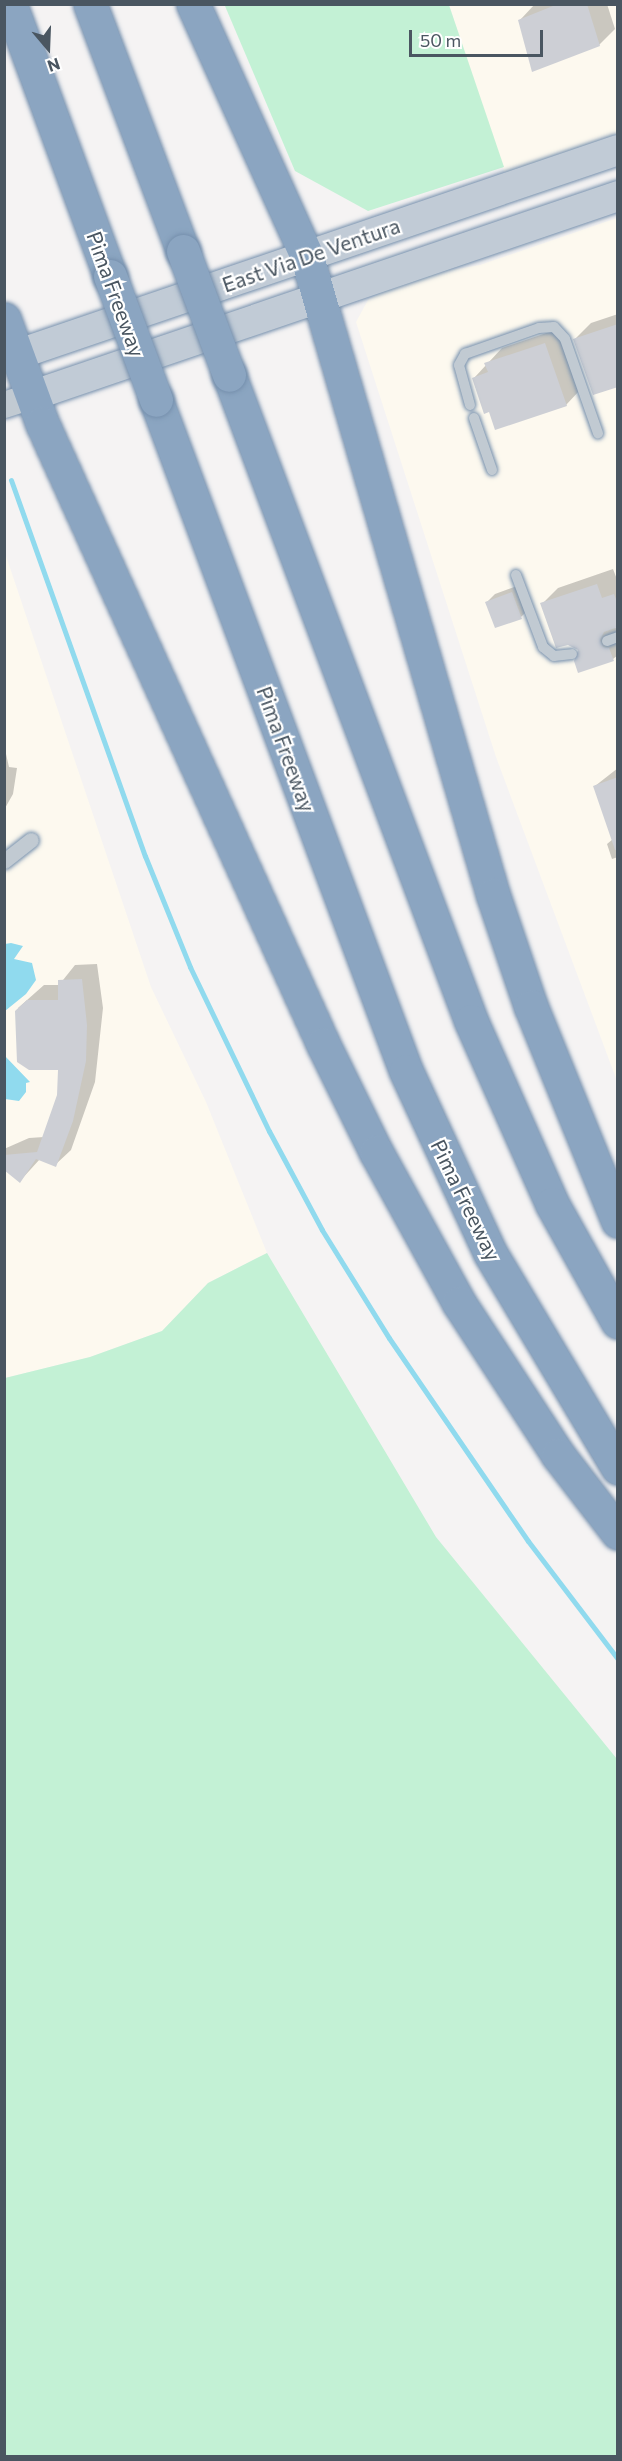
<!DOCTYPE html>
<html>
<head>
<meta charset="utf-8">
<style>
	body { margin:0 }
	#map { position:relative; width:622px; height:2461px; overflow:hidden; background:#f5f3f3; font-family:Commissioner,sans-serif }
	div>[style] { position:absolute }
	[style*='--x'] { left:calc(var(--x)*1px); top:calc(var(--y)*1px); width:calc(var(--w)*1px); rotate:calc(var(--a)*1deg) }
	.commercial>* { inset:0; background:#fdf9ef }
	.green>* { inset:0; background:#c3f1d5 }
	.water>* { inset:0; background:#90daee }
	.shadow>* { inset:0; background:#0003 }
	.stream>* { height:5px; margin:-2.5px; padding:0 2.5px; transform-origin:2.5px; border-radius:2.5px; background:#90daee }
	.building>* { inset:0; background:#cdcfd5 }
	.roads { filter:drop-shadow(0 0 2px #7690ad) drop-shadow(0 0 2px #7690ad) }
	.service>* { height:10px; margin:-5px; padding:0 5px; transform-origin:5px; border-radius:5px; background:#c1cad2 }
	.pedestrian>* { height:15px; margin:-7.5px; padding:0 7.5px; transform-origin:7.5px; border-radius:7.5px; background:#c1cad2 }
	.tertiary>* { height:26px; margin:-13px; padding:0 13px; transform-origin:13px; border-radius:13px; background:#c1cad2 }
	.secondary>* { height:30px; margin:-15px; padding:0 15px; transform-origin:15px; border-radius:15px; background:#c1cbd6 }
	.motorway>* { height:33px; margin:-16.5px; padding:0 16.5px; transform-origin:16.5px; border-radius:16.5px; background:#8ba5c1 }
	.bridges { filter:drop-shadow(0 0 2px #7690ad) drop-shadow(0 0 2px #7690ad) }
	.motorway-bridge>* { height:33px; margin:-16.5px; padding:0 16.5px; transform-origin:16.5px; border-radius:16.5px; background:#8ba5c1 }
	span { translate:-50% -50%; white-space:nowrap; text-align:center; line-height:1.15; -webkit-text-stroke:4.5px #fff; paint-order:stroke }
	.street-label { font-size:21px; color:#4a5661 }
	.frame { position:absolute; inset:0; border:6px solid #4a5661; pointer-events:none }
	.north { position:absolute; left:18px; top:18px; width:60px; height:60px; -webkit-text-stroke:4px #fff; paint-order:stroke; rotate:161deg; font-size:16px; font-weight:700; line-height:24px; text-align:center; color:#4a5661 }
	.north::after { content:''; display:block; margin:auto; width:21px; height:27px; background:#4a5661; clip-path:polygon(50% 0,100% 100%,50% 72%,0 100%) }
	.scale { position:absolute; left:409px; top:30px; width:134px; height:27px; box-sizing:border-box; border:3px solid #4a5661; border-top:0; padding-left:8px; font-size:18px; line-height:21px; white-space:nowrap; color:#4a5661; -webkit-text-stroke:4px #fff; paint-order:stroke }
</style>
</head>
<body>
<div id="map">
	<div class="commercial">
		<i style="clip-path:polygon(449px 5px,617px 5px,617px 135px,505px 174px)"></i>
		<i style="clip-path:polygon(617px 218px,617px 1081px,496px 757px,356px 322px,368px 300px,387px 289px,422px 275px,480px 265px)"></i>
		<i style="clip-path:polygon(4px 550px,151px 987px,206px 1102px,267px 1253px,208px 1283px,162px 1331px,90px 1357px,5px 1378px)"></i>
	</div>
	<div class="green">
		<i style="clip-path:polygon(449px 5px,504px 167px,368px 211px,295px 171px,225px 6px)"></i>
		<i style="clip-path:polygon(267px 1253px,436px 1537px,617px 1759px,617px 2456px,5px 2456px,5px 1378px,90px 1357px,162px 1331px,208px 1283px)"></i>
	</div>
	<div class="water">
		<i style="clip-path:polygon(11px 943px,23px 946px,14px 959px,32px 963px,36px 980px,26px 994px,5px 1011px,5px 944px)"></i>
		<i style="clip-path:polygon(4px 1055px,30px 1082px,26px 1083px,26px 1092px,19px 1101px,5px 1099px)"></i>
	</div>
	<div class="shadow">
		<i style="clip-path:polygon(535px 4px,607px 4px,615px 29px,599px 45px,520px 20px)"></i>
		<i style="clip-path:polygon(618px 314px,618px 385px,575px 339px,591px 323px)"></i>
		<i style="clip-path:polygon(561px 328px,581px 389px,566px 405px,490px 410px,474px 378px,502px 348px)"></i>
		<i style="clip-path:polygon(613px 569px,618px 582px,618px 626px,614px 627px,618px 629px,618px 655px,613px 659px,580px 649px,542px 604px,558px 588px)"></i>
		<i style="clip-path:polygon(520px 585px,529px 609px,521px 617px,487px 602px,495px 594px)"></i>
		<i style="clip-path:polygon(4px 745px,9px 767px,17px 768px,13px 794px,4px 810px)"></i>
		<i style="clip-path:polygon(618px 768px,618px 857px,612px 859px,607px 844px,613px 839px,595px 786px)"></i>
		<i style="clip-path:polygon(97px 964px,103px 1008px,95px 1082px,71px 1150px,55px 1165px,40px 1159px,20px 1181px,4px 1168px,4px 1149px,29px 1138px,44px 1137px,58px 1095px,60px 1069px,18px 1008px,44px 985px,59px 985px,75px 965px)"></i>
	</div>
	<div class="stream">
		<i style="--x:11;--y:480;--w:399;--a:70.4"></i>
		<i style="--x:145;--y:856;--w:120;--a:67.9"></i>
		<i style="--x:190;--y:967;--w:182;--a:64.3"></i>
		<i style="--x:269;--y:1131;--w:112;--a:61.8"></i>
		<i style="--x:322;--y:1230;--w:127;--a:58.2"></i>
		<i style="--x:389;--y:1338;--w:246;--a:55.6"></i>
		<i style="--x:528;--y:1541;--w:148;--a:52.7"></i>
	</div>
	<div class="building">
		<i style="clip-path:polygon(558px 4px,587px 4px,600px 46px,532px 72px,518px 20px)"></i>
		<i style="clip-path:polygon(618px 324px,618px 387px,593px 395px,573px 339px)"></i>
		<i style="clip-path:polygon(545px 343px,567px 406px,495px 430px,489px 412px,484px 414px,472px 378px,488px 372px,484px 363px)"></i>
		<i style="clip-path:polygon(597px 584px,602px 598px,614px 594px,618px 604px,618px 627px,604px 632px,600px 640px,603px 647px,609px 648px,614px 661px,578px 673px,574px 661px,578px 650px,568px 645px,556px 648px,540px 603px)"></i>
		<i style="clip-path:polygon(512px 592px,522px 619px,495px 628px,485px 602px)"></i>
		<i style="clip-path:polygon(618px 777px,618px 850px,615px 850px,593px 786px)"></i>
		<i style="clip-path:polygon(82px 979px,87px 1025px,86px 1061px,73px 1121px,56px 1167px,36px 1159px,20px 1183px,4px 1170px,4px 1155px,37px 1152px,57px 1095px,58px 1070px,29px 1070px,17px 1062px,15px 1011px,27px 1000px,58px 1000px,58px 980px)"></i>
	</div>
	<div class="roads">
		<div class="service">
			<i style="--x:470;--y:405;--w:41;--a:-105.4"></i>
			<i style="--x:459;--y:365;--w:13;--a:-61"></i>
			<i style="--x:465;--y:354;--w:78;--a:-19.4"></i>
			<i style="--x:539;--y:328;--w:15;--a:-4"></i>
			<i style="--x:554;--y:327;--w:16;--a:47"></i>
			<i style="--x:565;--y:339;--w:100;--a:70.7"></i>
			<i style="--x:474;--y:418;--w:55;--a:70.9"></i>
			<i style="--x:516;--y:575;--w:77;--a:69.4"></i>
			<i style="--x:543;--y:647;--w:14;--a:39"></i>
			<i style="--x:554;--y:656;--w:18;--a:-6"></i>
			<i style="--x:607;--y:641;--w:12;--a:-20"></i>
		</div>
		<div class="pedestrian">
			<i style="--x:4;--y:861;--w:34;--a:-38"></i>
		</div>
		<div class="tertiary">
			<i style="--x:4;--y:405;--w:28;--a:-18"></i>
		</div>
		<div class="secondary">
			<i style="--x:16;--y:355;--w:636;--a:-18.81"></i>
			<i style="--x:31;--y:396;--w:620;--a:-18.81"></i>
		</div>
		<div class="motorway">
			<i style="--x:10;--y:4;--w:290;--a:69.8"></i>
			<i style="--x:90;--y:4;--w:264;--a:69.4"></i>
			<i style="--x:193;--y:4;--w:277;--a:65.7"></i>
			<i style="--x:307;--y:257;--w:665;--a:73.75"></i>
			<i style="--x:493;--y:895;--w:118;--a:71.3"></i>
			<i style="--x:531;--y:1007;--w:231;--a:67.9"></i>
			<i style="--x:4;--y:319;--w:111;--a:69.9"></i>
			<i style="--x:42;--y:423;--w:682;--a:65.65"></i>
			<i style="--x:323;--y:1044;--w:120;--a:63.9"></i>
			<i style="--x:376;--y:1152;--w:172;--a:61.2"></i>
			<i style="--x:459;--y:1303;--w:181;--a:56.9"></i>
			<i style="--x:558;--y:1455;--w:98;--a:52.4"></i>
			<i style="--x:229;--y:375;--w:690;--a:69.46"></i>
			<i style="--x:471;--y:1021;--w:200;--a:66.1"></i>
			<i style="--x:552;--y:1204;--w:135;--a:60.8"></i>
			<i style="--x:156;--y:400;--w:716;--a:69.57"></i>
			<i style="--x:406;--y:1071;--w:200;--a:65.2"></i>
			<i style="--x:490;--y:1253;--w:250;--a:59.2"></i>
		</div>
	</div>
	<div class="bridges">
		<div class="motorway-bridge">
			<i style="--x:183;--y:251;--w:132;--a:69.6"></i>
			<i style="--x:110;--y:276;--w:132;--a:69.6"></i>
		</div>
	</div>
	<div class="street-label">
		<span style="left:311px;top:255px;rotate:-19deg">East Via De Ventura</span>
		<span style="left:116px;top:294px;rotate:70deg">Pima Freeway</span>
		<span style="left:286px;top:749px;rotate:70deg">Pima Freeway</span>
		<span style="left:466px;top:1200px;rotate:64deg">Pima Freeway</span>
	</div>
	<div class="frame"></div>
	<div class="north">N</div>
	<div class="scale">50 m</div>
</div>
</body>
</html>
